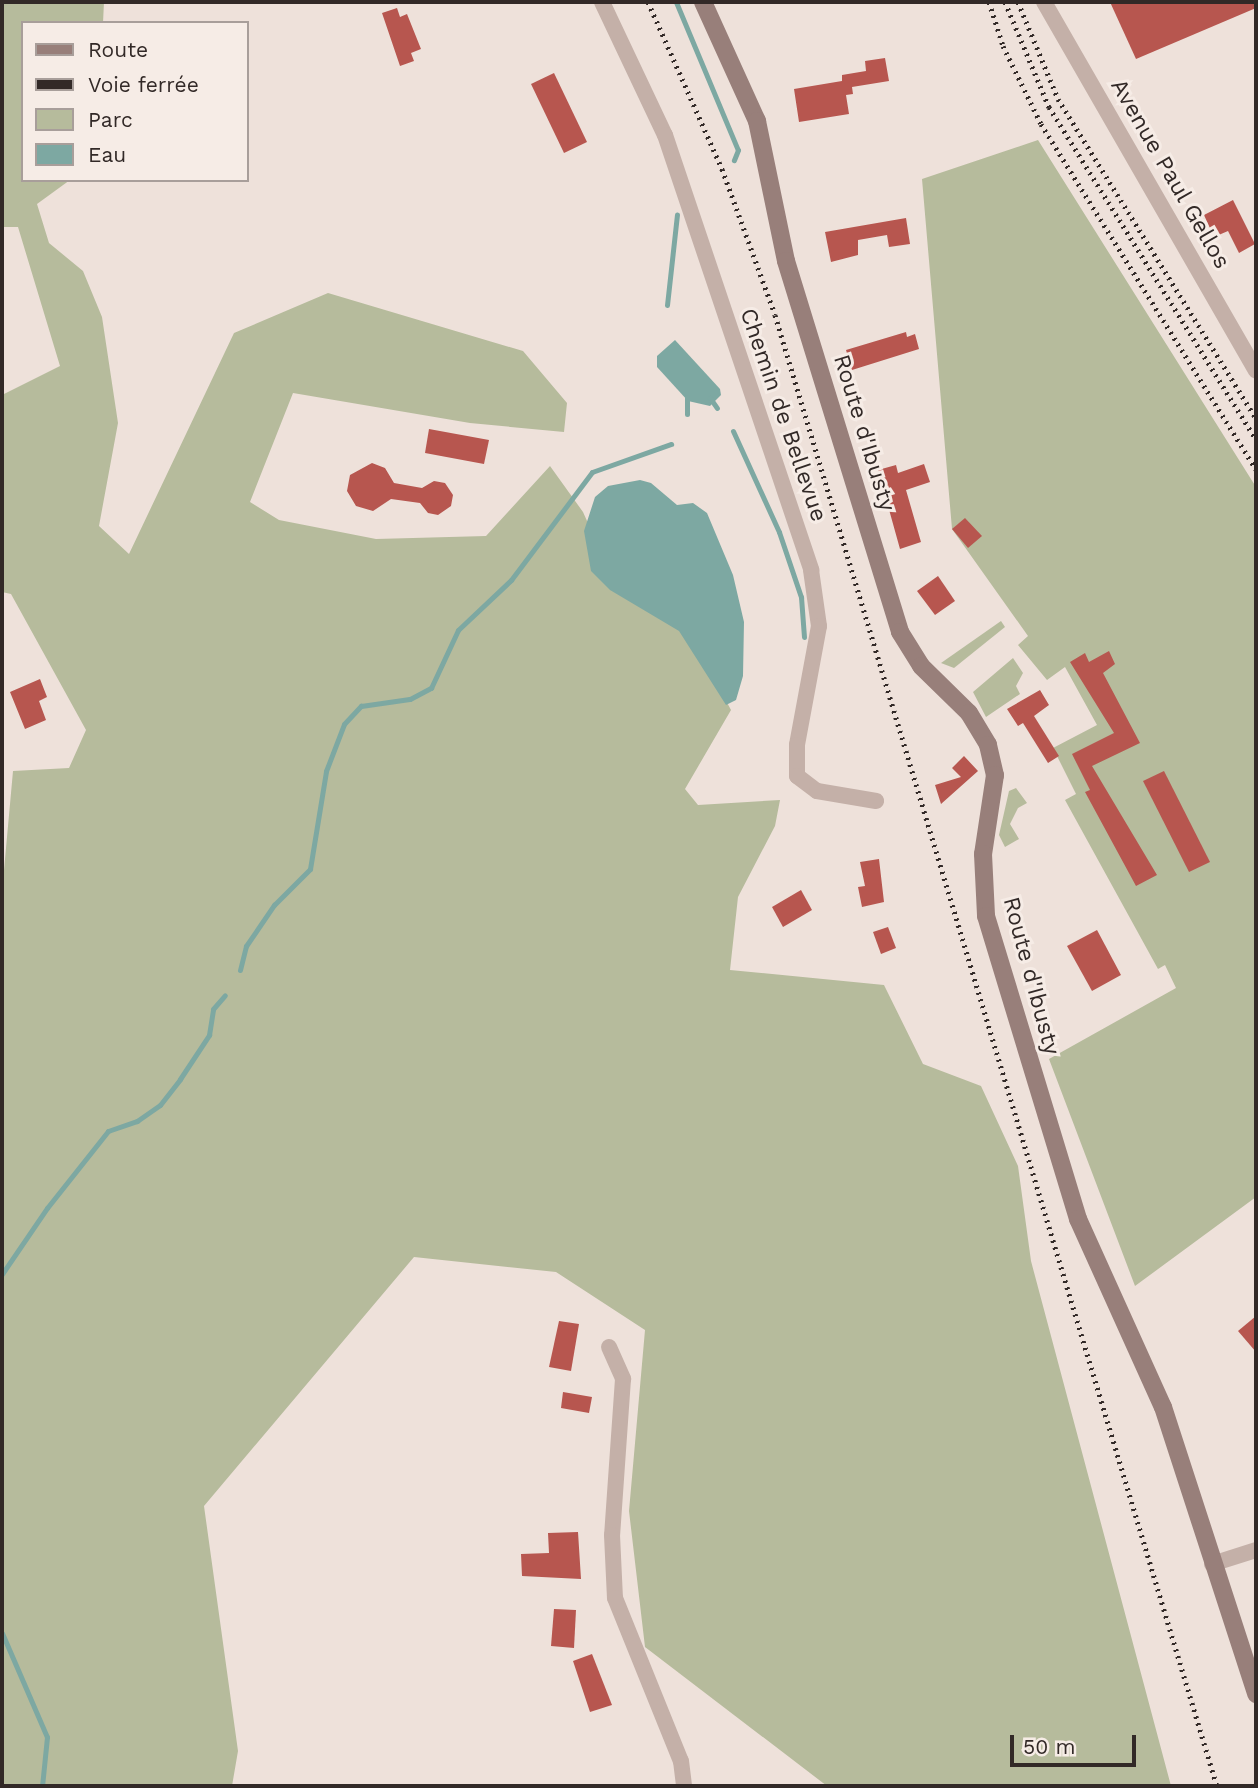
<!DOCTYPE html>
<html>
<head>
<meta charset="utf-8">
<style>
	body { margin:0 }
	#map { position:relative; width:1258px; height:1788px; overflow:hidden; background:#eee1da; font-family:"Work Sans",sans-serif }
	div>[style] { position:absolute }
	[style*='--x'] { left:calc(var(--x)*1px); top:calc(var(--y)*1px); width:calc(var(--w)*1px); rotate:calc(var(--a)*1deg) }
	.green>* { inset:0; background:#b6bb9c }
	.water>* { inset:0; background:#7da8a2 }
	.stream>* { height:5px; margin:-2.5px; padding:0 2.5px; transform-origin:2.5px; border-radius:2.5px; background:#7da8a2 }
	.building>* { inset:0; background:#b7564f }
	.street>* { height:16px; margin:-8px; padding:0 8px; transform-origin:8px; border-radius:8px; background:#c4b0a8 }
	.secondary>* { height:18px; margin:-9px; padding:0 9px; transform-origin:9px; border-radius:9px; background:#987f7a }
	.rail>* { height:5px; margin-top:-2.5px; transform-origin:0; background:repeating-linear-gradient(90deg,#322927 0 2px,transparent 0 7px) }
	span { translate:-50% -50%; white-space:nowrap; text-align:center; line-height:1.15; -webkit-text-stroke:6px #f6ece6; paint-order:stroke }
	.street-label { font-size:23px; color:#322927 }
	.frame { position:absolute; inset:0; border:4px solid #322927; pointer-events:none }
	.legend { position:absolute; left:21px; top:21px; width:228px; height:161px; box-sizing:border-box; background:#f6ece6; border:2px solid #a89e9a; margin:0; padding:9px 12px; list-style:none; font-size:21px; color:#322927 }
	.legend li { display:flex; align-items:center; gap:14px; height:35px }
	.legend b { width:35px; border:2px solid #a89e9a }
	.scale { position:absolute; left:1010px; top:1735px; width:126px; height:32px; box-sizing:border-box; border:4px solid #322927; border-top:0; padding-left:9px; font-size:21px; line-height:24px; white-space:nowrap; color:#322927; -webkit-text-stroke:5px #f6ece6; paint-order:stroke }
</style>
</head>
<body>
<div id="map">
	<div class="green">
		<i style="clip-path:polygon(2px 2px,104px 2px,103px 23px,23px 23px,23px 180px,70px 180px,37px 204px,49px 243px,83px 271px,102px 317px,118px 423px,99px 526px,129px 554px,234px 333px,328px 293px,523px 351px,567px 403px,564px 432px,470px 423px,293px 393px,250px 502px,279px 520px,376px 539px,486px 536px,550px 466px,583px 512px,613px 579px,686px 626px,731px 710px,685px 789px,698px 805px,780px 800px,775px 826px,738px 897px,730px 970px,884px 985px,923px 1064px,981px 1086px,1018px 1166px,1031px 1261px,1171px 1786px,827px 1786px,645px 1647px,629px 1511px,645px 1330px,556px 1272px,414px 1257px,204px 1506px,238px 1751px,232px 1786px,2px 1786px,2px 892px,13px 771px,69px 768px,86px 730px,11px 594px,2px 592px,2px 395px,60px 366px,18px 227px,2px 227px)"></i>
		<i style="clip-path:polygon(1038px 140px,1256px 487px,1256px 1197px,1135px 1286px,1049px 1059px,1176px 988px,1165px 965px,1158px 969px,1065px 800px,1076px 794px,1053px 748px,1097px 725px,1065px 667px,1047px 680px,1018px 645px,1028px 636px,952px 529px,922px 179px)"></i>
		<i style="clip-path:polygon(1001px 621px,1005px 627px,954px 668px,941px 663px)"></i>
		<i style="clip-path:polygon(1013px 658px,1023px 673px,1016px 686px,1020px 694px,986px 717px,973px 692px)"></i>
		<i style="clip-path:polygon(1016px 788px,1027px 803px,1018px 808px,1010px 824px,1019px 839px,1005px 847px,999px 835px,1009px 791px)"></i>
	</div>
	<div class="water">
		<i style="clip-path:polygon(675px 340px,720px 389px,721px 395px,710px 406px,688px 401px,657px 367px,657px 356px)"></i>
		<i style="clip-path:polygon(640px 480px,651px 483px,677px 505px,693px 503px,707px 513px,733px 575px,744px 622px,743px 676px,736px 700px,726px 705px,679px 631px,610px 590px,591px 571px,584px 531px,595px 497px,608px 486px)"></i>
	</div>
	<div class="stream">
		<i style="--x:676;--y:2;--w:160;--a:67.3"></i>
		<i style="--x:738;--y:150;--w:11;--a:112"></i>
		<i style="--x:667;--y:305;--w:91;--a:-83.7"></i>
		<i style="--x:710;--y:398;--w:12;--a:55"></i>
		<i style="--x:687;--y:414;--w:17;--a:-90"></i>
		<i style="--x:733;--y:431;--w:111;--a:65.5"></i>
		<i style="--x:779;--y:532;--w:69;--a:71.3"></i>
		<i style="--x:801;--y:597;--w:40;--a:85.7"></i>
		<i style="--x:240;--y:970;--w:25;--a:-76"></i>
		<i style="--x:246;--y:946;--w:50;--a:-55.7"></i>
		<i style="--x:274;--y:905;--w:51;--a:-45"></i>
		<i style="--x:310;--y:869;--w:99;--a:-80.7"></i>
		<i style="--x:326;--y:771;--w:50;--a:-69"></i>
		<i style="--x:344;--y:724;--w:25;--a:-47"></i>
		<i style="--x:361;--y:706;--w:49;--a:-8.1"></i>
		<i style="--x:410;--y:699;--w:24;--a:-28"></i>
		<i style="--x:431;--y:688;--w:64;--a:-65"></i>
		<i style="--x:458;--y:630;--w:73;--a:-43.3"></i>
		<i style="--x:511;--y:580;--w:135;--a:-53.1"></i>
		<i style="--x:592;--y:472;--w:84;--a:-19.5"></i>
		<i style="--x:2;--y:1274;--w:80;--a:-55.7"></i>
		<i style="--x:47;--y:1208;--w:98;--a:-51.6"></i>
		<i style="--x:108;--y:1131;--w:31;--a:-19"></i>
		<i style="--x:137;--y:1121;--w:28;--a:-35"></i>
		<i style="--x:160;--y:1105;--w:33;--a:-52"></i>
		<i style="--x:180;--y:1079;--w:53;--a:-56.6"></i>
		<i style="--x:209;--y:1035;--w:26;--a:-81"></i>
		<i style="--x:213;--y:1009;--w:18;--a:-49"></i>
		<i style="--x:2;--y:1633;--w:113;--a:66.6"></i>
		<i style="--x:47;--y:1737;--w:49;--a:95.8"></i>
	</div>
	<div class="building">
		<i style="clip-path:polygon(1110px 2px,1256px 2px,1256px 8px,1136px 59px)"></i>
		<i style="clip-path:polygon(397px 8px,400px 17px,407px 14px,421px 49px,411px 53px,414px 61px,400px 66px,382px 13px)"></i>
		<i style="clip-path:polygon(885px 58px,889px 81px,852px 87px,853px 94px,846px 95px,849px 114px,799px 122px,794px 89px,842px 81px,842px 75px,866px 71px,865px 61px)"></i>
		<i style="clip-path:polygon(554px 73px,587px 142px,564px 153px,531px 84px)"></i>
		<i style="clip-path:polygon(1233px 200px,1255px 244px,1239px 253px,1228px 231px,1214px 237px,1204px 215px)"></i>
		<i style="clip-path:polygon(906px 218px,910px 244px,889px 247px,887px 235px,858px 240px,858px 255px,831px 262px,825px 232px)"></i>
		<i style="clip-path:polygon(906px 332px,907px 337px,915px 334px,919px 349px,852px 370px,846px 350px)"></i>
		<i style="clip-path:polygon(429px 429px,489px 440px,484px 464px,425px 453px)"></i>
		<i style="clip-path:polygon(372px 463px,385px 468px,394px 483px,422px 488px,434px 481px,445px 483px,453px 495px,451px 506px,438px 515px,428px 513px,420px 503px,391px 499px,373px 511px,356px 506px,347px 491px,350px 475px)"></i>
		<i style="clip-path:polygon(924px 464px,930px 482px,906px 490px,921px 542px,900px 549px,878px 470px,896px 465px,898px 473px)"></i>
		<i style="clip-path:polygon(965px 518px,982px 536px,968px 548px,952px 529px)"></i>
		<i style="clip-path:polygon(938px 576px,955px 601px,935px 615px,917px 591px)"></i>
		<i style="clip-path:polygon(1109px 651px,1115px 664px,1103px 673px,1140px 743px,1092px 766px,1157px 875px,1136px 886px,1085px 792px,1090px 790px,1072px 754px,1114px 733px,1070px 662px,1085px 653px,1089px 662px)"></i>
		<i style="clip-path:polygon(40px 679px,47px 697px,39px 701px,46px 720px,25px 729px,10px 692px)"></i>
		<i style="clip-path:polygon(1040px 690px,1049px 705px,1034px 716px,1059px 756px,1048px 763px,1023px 723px,1018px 726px,1007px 709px)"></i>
		<i style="clip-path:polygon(964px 756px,978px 771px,941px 804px,935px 785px,961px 777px,952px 768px)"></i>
		<i style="clip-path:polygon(1164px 771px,1210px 862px,1189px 872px,1143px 781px)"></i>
		<i style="clip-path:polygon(879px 859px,884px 902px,862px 907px,858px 887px,865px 886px,860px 862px)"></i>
		<i style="clip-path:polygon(801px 890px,812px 910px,783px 927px,772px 907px)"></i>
		<i style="clip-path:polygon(888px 927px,896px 948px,881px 954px,873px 932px)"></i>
		<i style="clip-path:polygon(1097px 930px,1121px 975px,1092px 991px,1067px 946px)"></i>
		<i style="clip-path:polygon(1256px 1316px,1256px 1352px,1238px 1331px)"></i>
		<i style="clip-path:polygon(559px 1321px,579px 1324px,571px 1371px,549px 1367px)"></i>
		<i style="clip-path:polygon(563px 1392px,592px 1397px,589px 1413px,561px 1408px)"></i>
		<i style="clip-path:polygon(578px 1532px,581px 1579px,522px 1576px,521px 1554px,549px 1553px,548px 1533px)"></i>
		<i style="clip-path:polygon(554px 1609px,576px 1610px,574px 1648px,551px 1646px)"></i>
		<i style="clip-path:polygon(592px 1654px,612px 1705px,590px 1712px,573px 1661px)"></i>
	</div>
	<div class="street">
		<i style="--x:602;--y:2;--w:147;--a:64.7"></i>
		<i style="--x:665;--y:135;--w:459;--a:71.4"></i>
		<i style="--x:811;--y:570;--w:57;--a:81.9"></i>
		<i style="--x:819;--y:626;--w:121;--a:100.5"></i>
		<i style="--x:797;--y:745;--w:31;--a:90"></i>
		<i style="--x:797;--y:776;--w:25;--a:37"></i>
		<i style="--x:817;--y:791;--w:60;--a:9.6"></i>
		<i style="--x:1044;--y:2;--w:425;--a:60.1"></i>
		<i style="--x:609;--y:1347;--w:35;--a:66"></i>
		<i style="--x:623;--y:1379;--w:156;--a:94"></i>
		<i style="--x:612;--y:1535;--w:63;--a:87.3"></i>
		<i style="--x:615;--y:1598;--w:176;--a:68"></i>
		<i style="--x:681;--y:1761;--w:25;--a:83"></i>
		<i style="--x:1212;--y:1564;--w:46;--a:-17.7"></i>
	</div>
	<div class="secondary">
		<i style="--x:703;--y:2;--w:131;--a:65.6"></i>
		<i style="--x:757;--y:121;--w:143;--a:78.3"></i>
		<i style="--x:786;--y:261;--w:388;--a:72.9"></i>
		<i style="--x:900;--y:632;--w:40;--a:58"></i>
		<i style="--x:921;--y:666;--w:67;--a:44.4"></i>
		<i style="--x:969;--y:713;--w:37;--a:59"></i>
		<i style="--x:988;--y:745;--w:31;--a:77"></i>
		<i style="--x:995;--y:775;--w:80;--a:98.6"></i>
		<i style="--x:983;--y:854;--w:62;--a:87.2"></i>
		<i style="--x:986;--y:916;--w:317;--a:73.1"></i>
		<i style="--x:1078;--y:1219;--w:206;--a:65.7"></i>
		<i style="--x:1163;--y:1407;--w:302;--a:72"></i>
	</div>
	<div class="rail">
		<i style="--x:648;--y:2;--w:183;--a:66.1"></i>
		<i style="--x:722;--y:169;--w:155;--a:70"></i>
		<i style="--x:775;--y:315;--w:1536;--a:73.28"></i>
		<i style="--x:989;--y:2;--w:46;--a:72.3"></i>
		<i style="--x:1003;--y:46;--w:87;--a:64"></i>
		<i style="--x:1041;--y:124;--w:407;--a:58.1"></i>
		<i style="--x:1005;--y:2;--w:114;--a:67.3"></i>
		<i style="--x:1049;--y:107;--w:392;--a:58.1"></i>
		<i style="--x:1018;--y:2;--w:105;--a:67.6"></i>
		<i style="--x:1058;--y:99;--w:375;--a:58.2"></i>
	</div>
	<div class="street-label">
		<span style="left:1170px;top:174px;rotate:60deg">Avenue Paul Gellos</span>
		<span style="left:783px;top:415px;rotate:71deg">Chemin de Bellevue</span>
		<span style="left:864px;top:433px;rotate:73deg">Route d'Ibusty</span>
		<span style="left:1031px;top:976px;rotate:75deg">Route d'Ibusty</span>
	</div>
	<div class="frame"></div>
	<ul class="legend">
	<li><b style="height:9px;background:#987f7a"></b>Route</li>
	<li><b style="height:9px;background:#322927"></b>Voie ferrée</li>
	<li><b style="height:19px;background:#b6bb9c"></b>Parc</li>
	<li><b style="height:19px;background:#7da8a2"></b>Eau</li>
	</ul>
	<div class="scale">50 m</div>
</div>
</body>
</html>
